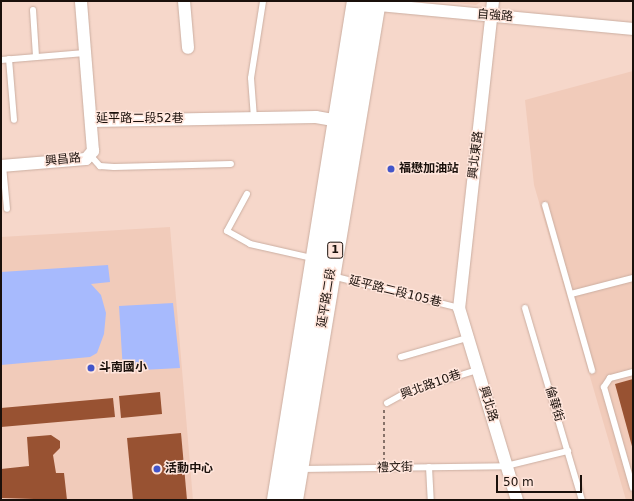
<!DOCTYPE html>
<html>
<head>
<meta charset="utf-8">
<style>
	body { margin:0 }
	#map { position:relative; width:634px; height:501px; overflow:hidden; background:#f6d7ca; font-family:"DejaVu Sans","Noto Sans TC",sans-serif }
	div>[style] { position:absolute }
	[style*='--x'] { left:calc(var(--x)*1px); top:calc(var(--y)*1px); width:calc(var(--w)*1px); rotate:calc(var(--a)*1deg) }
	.built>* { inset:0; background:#f1cbba }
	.green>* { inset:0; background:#a7bafd }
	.building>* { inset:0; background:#985232 }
	.path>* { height:2px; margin-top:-1px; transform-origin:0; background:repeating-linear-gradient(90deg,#877269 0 3px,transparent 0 6px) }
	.roads { filter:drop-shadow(0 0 1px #cbaea1) drop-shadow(0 0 1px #cbaea1) }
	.lane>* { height:6px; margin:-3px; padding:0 3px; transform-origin:3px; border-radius:3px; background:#fff }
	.street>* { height:12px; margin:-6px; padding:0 6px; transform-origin:6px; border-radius:6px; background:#fff }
	.primary>* { height:20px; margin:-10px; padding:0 10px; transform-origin:10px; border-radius:10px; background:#fff }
	.dots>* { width:11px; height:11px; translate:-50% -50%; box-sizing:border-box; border:2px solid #ffe5db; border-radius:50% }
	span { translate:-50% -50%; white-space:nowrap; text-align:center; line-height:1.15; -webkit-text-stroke:3px #ffe5db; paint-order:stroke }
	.shield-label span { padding:1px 3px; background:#ffe5db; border:1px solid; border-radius:3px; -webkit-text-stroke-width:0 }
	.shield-label { font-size:11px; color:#1a100b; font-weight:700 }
	.street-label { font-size:12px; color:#1a100b }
	.poi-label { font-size:12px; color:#1a100b; font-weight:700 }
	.left { translate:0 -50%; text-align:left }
	.frame { position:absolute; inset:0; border:2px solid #1a100b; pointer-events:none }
	.scale { position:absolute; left:496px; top:475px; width:86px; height:18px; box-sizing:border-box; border:2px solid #1a100b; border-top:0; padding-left:5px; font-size:12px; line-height:14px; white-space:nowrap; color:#1a100b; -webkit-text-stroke:3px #ffe5db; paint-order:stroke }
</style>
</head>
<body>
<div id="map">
	<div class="built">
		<i style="clip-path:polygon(436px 1px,482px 1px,476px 5px)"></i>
		<i style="clip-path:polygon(633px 71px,633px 500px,626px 500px,534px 185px,525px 100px)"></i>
		<i style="clip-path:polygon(170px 227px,193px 500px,1px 500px,1px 237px)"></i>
	</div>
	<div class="green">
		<i style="clip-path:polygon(108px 265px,110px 282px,91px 284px,101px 295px,106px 313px,104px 334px,97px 353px,90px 357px,1px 365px,1px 272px)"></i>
		<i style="clip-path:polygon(173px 303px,180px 368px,123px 371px,119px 306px)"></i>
	</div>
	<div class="building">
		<i style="clip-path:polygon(633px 379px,633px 450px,615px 384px)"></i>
		<i style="clip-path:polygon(160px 392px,162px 414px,121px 418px,119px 396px)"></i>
		<i style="clip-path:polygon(113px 398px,115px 417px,1px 427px,1px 408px)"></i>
		<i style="clip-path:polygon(181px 433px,187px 500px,133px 500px,127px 438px)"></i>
		<i style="clip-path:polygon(51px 435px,60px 441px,60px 448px,53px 455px,56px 473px,64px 473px,67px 500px,1px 498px,1px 469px,29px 466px,27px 437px)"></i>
	</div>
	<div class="path">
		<i style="--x:384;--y:461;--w:51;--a:-90"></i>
	</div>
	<div class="roads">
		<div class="lane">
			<i style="--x:33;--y:10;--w:47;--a:86.3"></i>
			<i style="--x:9;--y:59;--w:61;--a:85.3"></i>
			<i style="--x:1;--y:60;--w:84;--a:-4.8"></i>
			<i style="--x:254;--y:118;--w:40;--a:-94.3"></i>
			<i style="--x:251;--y:78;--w:78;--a:-81.1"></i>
			<i style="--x:90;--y:155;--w:15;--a:48"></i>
			<i style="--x:100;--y:166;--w:14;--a:4"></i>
			<i style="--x:114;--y:167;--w:117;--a:-1.5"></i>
			<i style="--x:3;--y:166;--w:43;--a:84.7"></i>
			<i style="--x:247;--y:194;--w:42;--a:118.4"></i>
			<i style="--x:227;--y:231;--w:26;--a:29"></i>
			<i style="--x:250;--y:244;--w:64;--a:12.7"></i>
			<i style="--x:545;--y:205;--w:172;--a:74.1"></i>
			<i style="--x:332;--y:276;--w:131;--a:14.1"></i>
			<i style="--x:571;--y:294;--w:64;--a:-14.5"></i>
			<i style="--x:525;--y:308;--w:200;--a:73.5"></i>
			<i style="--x:401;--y:357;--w:69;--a:-16.1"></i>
			<i style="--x:633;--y:372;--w:24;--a:165"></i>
			<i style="--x:610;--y:378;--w:11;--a:124"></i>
			<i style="--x:604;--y:387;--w:105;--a:74"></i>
			<i style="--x:387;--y:403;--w:23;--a:-29"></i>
			<i style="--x:407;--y:392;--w:73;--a:-17.4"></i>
			<i style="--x:429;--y:467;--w:33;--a:87"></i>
			<i style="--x:301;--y:469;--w:205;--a:-0.8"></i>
			<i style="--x:506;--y:466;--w:64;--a:-13.6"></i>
		</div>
		<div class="street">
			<i style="--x:184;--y:1;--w:47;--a:85.1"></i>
			<i style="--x:493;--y:1;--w:309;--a:96.3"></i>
			<i style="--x:459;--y:308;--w:201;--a:73.2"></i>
			<i style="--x:369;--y:4;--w:265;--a:5.4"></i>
			<i style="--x:92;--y:121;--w:224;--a:-1"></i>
			<i style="--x:316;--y:117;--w:28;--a:10"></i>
			<i style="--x:1;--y:166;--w:85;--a:-4.7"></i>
			<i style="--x:86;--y:159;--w:11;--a:-49"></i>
			<i style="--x:93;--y:151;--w:150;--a:-94.6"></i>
		</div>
		<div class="primary">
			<i style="--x:277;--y:500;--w:505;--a:-80.89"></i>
			<i style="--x:293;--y:500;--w:506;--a:-80.56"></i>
		</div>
	</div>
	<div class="dots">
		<i style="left:391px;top:169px;background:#4355c9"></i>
		<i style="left:91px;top:368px;background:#4355c9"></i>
		<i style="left:157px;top:469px;background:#4355c9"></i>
	</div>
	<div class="shield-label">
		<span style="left:335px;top:250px">1</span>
	</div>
	<div class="street-label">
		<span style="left:495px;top:16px;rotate:5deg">自強路</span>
		<span style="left:140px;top:119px">延平路二段52巷</span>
		<span style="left:476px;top:155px;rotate:-83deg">興北東路</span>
		<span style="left:63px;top:160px;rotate:-6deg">興昌路</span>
		<span style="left:395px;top:292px;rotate:14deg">延平路二段105巷</span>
		<span style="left:327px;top:298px;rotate:-81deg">延平路二段</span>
		<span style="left:431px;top:385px;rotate:-20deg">興北路10巷</span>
		<span style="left:488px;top:404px;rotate:73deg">興北路</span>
		<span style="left:554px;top:404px;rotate:73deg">倫華街</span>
		<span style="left:395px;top:468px;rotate:-1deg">禮文街</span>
	</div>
	<div class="poi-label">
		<span class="left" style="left:399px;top:169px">福懋加油站</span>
		<span class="left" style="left:99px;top:368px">斗南國小</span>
		<span class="left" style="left:165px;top:469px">活動中心</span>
	</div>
	<div class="frame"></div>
	<div class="scale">50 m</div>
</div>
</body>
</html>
